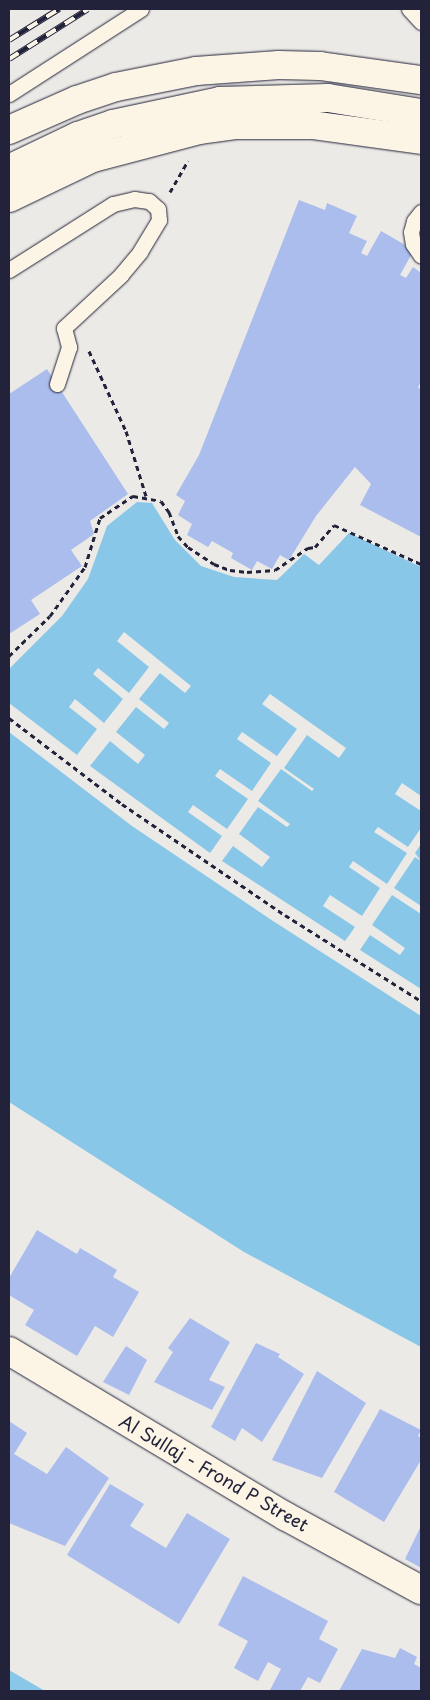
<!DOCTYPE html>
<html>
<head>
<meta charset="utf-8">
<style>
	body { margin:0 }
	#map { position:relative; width:430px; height:1700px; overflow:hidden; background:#eceae6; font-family:"Playpen Sans",sans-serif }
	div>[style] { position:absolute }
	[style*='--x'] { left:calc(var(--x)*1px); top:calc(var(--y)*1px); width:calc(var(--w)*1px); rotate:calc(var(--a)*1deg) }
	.water>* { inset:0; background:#89c7e9 }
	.pier>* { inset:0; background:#eceae6 }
	.building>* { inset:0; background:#abbdec }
	.path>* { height:3px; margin-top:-1.5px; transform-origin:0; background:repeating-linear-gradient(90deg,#22223b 0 5px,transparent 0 9px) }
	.roads { filter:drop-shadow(0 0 1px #22223b) drop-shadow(0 0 1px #22223b) }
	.lane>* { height:15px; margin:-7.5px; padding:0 7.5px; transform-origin:7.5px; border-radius:7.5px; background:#fcf5e5 }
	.street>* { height:28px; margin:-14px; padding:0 14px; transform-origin:14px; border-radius:14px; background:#fcf5e5 }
	.secondary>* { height:28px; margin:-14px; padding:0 14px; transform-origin:14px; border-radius:14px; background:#fcf5e5 }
	.rail>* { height:5.5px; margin-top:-2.75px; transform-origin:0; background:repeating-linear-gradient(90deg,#fcf5e5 0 11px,#22223b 0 22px); box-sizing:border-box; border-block:1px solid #22223b }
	span { translate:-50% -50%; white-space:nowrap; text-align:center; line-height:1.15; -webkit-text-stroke:5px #fcf5e5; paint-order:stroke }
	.street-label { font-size:18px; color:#22223b }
	.frame { position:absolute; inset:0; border:10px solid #22223b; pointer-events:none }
</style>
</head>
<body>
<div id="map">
	<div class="water">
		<i style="clip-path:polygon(137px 502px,152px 503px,175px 540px,201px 566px,234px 577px,277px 580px,304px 554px,319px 565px,349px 533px,421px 567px,421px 1347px,244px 1252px,9px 1102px,9px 669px,62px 616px,88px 579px,107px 526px)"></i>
		<i style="clip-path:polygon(9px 1670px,45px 1691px,9px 1691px)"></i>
	</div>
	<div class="pier">
		<i style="clip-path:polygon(124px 632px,191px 686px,185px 693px,160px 673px,139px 699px,169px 723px,164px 729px,136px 707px,116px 732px,145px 755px,138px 764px,110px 741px,90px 766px,210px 853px,222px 836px,188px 812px,193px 805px,227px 829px,248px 799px,215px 776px,220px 769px,252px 791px,271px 763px,237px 739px,242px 732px,277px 756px,297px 729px,262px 704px,270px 694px,346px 748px,339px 758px,307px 735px,284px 768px,314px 789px,312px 791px,281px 769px,258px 801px,290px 824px,287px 827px,258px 807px,239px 834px,270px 857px,262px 867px,233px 846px,222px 861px,345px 941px,355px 927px,323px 906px,330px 895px,362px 916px,380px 888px,349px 867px,353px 861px,387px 884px,407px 853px,374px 832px,378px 827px,408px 847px,421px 828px,421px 844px,415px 853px,421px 861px,415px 857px,394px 888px,421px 906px,421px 914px,392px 895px,372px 925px,405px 948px,400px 955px,370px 935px,360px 950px,421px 989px,421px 1016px,273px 921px,132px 826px,9px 732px,9px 703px,77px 755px,97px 729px,69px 707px,75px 699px,104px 723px,123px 699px,93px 674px,98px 668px,129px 693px,149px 667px,117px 641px)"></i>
		<i style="clip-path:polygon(402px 783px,421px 796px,421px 811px,395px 794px)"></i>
	</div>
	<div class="building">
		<i style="clip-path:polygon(299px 200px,325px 210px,327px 203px,357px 216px,349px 233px,367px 241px,361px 253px,367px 256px,381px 231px,414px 250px,400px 275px,406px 278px,413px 267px,421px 273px,421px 382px,418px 387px,421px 390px,421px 537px,360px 505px,371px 484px,355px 467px,316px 516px,289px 560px,280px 555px,272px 569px,257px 561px,252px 570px,231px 558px,233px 553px,212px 541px,208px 547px,187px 535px,192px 524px,178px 515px,185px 501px,176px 495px,199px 455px)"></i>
		<i style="clip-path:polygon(47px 369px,128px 494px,90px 521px,94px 534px,71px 550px,82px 566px,31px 600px,40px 614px,9px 634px,9px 394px)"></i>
		<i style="clip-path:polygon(37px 1230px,77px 1254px,80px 1248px,117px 1270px,113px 1277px,139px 1292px,113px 1337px,95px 1326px,77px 1356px,25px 1325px,34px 1310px,9px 1295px,9px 1278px)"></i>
		<i style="clip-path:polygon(190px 1318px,230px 1342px,209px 1380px,225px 1387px,212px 1410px,154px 1382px,173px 1352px,168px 1348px)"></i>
		<i style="clip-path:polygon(256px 1343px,280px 1354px,278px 1357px,304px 1374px,262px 1442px,242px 1428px,235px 1441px,211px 1427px)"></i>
		<i style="clip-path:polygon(126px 1346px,147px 1360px,129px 1395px,103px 1382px)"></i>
		<i style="clip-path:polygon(317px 1371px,366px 1403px,322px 1478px,272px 1460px)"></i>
		<i style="clip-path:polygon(380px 1409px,421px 1430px,418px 1436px,421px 1438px,421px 1460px,384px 1522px,334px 1492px)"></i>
		<i style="clip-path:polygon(9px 1421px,27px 1433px,14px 1454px,47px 1474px,66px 1447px,109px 1478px,65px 1546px,9px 1523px)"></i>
		<i style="clip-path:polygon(110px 1484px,144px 1504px,130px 1526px,166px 1548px,187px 1513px,230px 1539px,179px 1624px,67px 1555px)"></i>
		<i style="clip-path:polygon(421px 1526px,421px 1568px,405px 1559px)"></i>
		<i style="clip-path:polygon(243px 1576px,328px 1621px,319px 1639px,338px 1649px,320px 1683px,308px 1677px,300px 1691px,273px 1691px,270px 1690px,281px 1669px,268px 1662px,258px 1681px,234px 1668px,248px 1641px,218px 1625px)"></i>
		<i style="clip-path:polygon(400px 1648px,417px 1657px,414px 1664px,421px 1668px,421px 1691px,339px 1691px,362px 1649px,395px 1658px)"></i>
	</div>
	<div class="path">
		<i style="--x:170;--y:192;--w:36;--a:-60"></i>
		<i style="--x:89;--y:351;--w:88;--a:65.2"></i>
		<i style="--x:126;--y:431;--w:68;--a:72.9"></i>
		<i style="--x:9;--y:656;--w:57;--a:-44.3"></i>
		<i style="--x:50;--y:616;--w:60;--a:-54.5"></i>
		<i style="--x:85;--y:567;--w:51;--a:-73"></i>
		<i style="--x:100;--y:518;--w:40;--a:-34"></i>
		<i style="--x:133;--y:496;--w:28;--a:10"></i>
		<i style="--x:161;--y:501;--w:14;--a:54"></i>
		<i style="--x:169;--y:512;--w:26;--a:69"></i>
		<i style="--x:178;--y:536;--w:15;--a:48"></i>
		<i style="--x:188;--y:547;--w:31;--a:33"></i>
		<i style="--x:214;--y:564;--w:17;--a:21"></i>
		<i style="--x:230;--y:570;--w:17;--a:7"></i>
		<i style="--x:247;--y:572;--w:28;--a:-4"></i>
		<i style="--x:275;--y:570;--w:40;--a:-34"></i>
		<i style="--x:308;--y:548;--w:7;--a:-8"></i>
		<i style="--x:315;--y:547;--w:29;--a:-49"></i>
		<i style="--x:334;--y:525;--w:95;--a:24.1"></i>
		<i style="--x:9;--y:718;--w:142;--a:37.3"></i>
		<i style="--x:122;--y:804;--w:197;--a:34.3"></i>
		<i style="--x:285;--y:915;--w:161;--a:32.3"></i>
	</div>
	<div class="roads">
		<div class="lane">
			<i style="--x:409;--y:9;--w:18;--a:47"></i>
			<i style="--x:9;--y:94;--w:157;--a:-32.8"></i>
			<i style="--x:421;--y:212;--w:11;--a:128"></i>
			<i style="--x:414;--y:221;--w:11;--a:105"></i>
			<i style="--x:411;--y:232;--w:12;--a:81"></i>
			<i style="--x:413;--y:244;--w:14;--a:56"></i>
			<i style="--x:9;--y:270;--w:123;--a:-32.4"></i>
			<i style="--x:113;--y:204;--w:22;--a:-13"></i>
			<i style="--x:134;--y:199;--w:15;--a:8"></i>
			<i style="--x:149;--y:201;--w:12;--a:42"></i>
			<i style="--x:158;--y:209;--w:11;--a:85"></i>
			<i style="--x:159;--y:220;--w:37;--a:121"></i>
			<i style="--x:140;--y:252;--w:30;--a:130"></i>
			<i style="--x:121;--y:275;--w:78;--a:137.1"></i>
			<i style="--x:64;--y:328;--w:20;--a:75"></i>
			<i style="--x:69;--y:347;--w:39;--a:108"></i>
		</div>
		<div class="street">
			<i style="--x:9;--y:1351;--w:322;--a:30.9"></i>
			<i style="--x:285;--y:1516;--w:155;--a:28.6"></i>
		</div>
		<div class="secondary">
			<i style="--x:9;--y:130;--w:74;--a:-23.8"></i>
			<i style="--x:77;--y:100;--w:41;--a:-18.4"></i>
			<i style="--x:116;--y:87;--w:82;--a:-11.3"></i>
			<i style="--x:196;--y:71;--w:83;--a:-4.1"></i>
			<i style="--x:279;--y:65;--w:41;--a:1.4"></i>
			<i style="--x:320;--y:66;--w:102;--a:7.9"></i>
			<i style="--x:9;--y:169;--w:76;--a:-25.6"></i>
			<i style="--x:78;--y:136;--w:37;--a:-19"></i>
			<i style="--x:113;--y:124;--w:109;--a:-12.1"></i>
			<i style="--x:220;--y:101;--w:108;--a:-1.6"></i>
			<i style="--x:328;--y:98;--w:94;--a:9.2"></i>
			<i style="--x:9;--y:198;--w:93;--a:-25.5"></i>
			<i style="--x:93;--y:158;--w:111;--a:-14.7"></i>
			<i style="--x:200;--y:130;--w:37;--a:-8"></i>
			<i style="--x:237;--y:125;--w:75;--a:0"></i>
			<i style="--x:312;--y:125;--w:110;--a:7.8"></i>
		</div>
	</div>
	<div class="rail">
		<i style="--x:9;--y:40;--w:59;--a:-31.8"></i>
		<i style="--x:9;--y:59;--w:93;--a:-32.3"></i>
	</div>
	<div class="street-label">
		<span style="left:214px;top:1473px;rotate:30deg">Al Sullaj - Frond P Street</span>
	</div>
	<div class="frame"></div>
</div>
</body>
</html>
